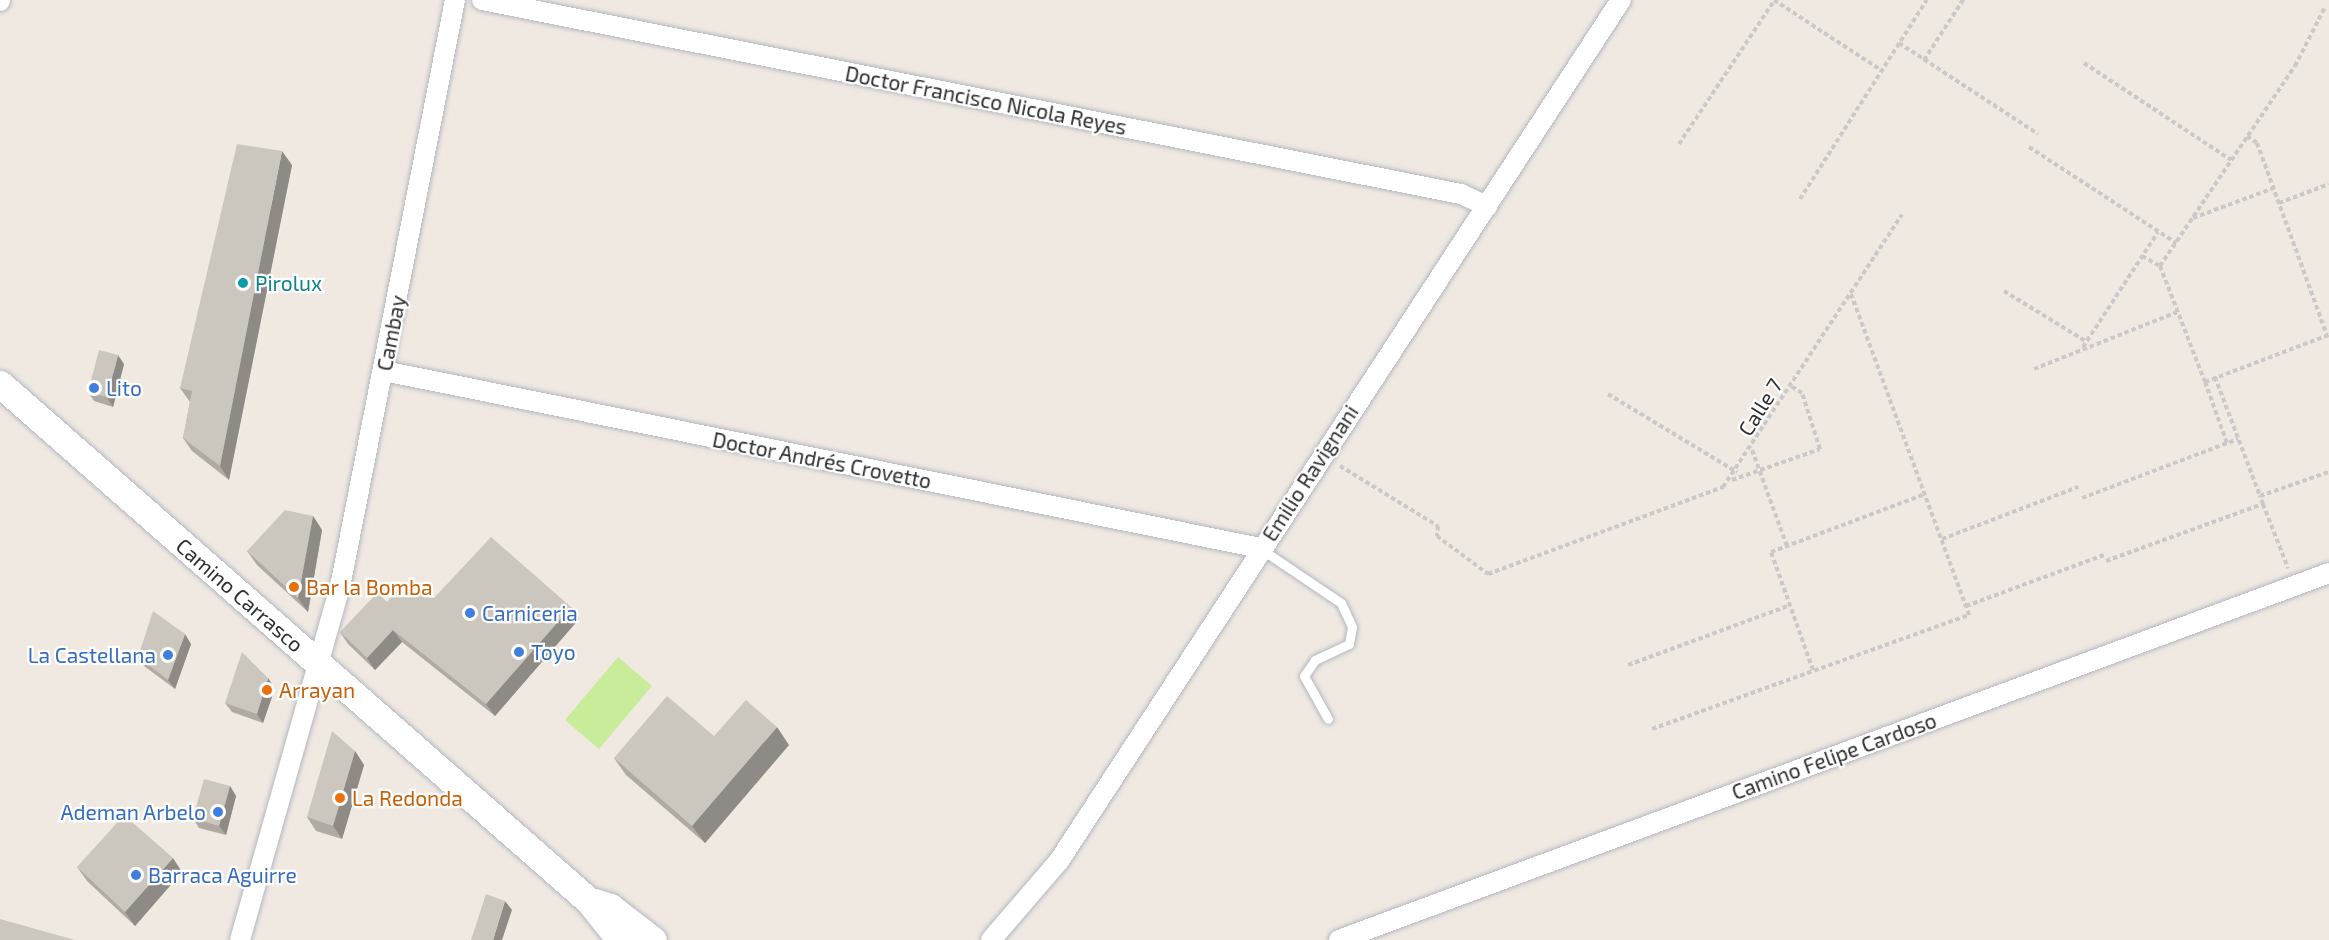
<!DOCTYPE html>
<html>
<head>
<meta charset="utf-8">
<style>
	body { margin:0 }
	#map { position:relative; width:2329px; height:940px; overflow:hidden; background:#efe9e1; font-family:"Exo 2",sans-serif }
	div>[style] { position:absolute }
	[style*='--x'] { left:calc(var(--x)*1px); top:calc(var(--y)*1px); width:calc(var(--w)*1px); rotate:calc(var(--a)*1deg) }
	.pitch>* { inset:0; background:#c9ec9a }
	.path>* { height:4px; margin-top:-2px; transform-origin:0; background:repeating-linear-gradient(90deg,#c9c9c9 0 4.5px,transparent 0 7.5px) }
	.roads { filter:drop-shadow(0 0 2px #b4b7c1) drop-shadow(0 0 2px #b4b7c1) }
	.lane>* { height:9px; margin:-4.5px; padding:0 4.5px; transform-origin:4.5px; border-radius:4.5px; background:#fff }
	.street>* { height:20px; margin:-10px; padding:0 10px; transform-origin:10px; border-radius:10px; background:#fff }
	.secondary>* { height:27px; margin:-13.5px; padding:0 13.5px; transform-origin:13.5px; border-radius:13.5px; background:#fff }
	.wall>* { inset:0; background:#afaba4 }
	.shaded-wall>* { inset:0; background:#8e8b86 }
	.building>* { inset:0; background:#cbc7bf }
	.dots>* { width:16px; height:16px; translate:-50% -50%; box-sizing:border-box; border:3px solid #fff; border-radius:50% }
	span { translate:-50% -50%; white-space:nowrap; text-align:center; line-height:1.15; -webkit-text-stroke:4.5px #fff; paint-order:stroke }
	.street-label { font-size:21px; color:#2e2e2e }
	.culture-label { font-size:21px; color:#0d838f }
	.left { translate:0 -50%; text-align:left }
	.shop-label { font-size:21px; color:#366cbe }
	.right { translate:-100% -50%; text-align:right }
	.food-label { font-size:21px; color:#c56008 }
</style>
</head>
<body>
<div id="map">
	<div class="pitch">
		<i style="clip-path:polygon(618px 657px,652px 686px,599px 749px,565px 720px)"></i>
	</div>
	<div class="path">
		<i style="--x:1774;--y:0;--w:128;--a:33.2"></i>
		<i style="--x:1899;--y:43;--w:166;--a:33.2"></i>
		<i style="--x:1924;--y:60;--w:72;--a:-57"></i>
		<i style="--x:2084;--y:63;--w:176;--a:33.4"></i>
		<i style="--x:2247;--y:136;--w:12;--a:35"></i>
		<i style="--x:2257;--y:143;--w:204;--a:70"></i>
		<i style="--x:1679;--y:144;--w:172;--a:-56.4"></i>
		<i style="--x:2029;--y:147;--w:176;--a:33.1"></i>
		<i style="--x:1800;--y:199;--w:236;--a:-57.5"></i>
		<i style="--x:2279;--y:203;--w:53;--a:-20.8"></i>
		<i style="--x:2193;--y:218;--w:86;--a:-20.3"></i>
		<i style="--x:2142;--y:256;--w:21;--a:29"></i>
		<i style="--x:2160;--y:266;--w:124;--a:68.8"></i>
		<i style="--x:2205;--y:382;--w:133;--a:-20.8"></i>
		<i style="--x:2160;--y:266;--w:241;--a:-56"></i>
		<i style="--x:2295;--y:66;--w:66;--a:-63"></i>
		<i style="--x:2004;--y:291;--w:97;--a:31.6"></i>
		<i style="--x:1851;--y:294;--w:333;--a:69.8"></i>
		<i style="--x:2083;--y:347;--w:137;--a:-56.9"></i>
		<i style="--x:2034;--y:369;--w:154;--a:-21.7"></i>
		<i style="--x:2215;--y:377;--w:127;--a:69.3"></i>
		<i style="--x:2205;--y:382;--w:65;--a:70.2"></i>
		<i style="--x:1608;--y:394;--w:151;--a:31.2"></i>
		<i style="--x:1752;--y:450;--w:102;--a:70"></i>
		<i style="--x:1340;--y:466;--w:115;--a:31.5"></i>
		<i style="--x:1438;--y:526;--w:10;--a:96"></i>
		<i style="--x:1437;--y:536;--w:64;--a:36.7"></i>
		<i style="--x:1488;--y:574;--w:251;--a:-20.3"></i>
		<i style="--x:1723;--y:487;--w:326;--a:-56.7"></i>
		<i style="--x:1732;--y:480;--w:93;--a:-19.4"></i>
		<i style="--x:1820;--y:449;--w:59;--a:-107.8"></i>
		<i style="--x:1802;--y:393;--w:13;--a:-148"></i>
		<i style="--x:2082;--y:498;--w:167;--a:-20.7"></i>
		<i style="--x:2263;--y:504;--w:69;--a:68.7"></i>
		<i style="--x:1942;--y:539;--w:146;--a:-20.9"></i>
		<i style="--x:2106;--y:561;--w:167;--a:-20"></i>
		<i style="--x:2263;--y:504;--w:9;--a:-111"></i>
		<i style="--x:2260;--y:496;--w:73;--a:-19.2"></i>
		<i style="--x:1628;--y:665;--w:173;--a:-20.3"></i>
		<i style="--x:1813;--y:670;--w:125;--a:-109.6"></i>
		<i style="--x:1771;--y:552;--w:165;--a:-20.6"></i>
		<i style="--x:1652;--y:729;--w:337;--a:-19.8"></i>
		<i style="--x:1969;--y:615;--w:9;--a:-108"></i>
		<i style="--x:1966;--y:606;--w:147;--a:-20.3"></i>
	</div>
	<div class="roads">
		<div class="lane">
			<i style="--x:1261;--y:549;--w:97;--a:34"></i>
			<i style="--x:1341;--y:603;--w:26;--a:65"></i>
			<i style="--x:1352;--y:627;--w:17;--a:100"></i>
			<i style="--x:1349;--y:644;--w:38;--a:155"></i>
			<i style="--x:1315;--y:660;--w:19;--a:125"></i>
			<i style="--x:1304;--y:676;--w:49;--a:60.8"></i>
		</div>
		<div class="street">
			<i style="--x:482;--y:0;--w:998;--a:11.21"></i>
			<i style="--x:1461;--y:194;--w:29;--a:25"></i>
			<i style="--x:0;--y:1;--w:1;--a:-90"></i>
			<i style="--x:384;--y:371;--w:894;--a:11.42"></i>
			<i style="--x:240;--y:940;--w:372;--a:-74.2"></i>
			<i style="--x:341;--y:582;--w:593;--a:-78.92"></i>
			<i style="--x:991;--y:940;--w:104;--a:-49.3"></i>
			<i style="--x:1059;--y:861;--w:1028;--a:-56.87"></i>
			<i style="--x:1339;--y:940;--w:1056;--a:-20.34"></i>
		</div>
		<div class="secondary">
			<i style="--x:0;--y:384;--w:784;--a:41.28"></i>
			<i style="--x:589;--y:901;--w:50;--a:51.5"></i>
			<i style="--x:594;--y:902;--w:17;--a:17"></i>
			<i style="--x:610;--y:907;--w:54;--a:37.5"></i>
		</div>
	</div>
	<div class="wall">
		<i style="clip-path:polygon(292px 165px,229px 480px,192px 451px,183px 438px,190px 402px,180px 388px)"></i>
		<i style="clip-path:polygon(124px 364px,113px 407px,94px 401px,88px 392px)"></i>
		<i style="clip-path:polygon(313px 516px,322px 530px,308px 612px,257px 565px,247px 551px)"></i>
		<i style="clip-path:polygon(434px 598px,571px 607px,579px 619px,495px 716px,402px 642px,375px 670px,348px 644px,340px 632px,387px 602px)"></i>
		<i style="clip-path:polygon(191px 644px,175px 689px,144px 666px,138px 657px)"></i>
		<i style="clip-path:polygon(275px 688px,263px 723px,232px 712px,225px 703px)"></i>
		<i style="clip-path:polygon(714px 736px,789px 745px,705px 843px,626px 775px,614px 758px)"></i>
		<i style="clip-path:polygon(355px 751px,364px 765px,342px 839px,316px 831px,307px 817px)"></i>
		<i style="clip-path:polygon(230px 786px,236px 796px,226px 835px,199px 828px,193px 818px)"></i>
		<i style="clip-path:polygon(77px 867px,182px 872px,135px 926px,87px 881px)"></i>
	</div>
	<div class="shaded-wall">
		<i style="clip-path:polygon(282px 151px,292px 165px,229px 480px,220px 466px)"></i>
		<i style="clip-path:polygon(118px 355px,124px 364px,113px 407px,107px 397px)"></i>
		<i style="clip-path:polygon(313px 516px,322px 530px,308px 612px,298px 598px)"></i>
		<i style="clip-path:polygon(571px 607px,579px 619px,495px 716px,486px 704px)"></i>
		<i style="clip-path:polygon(393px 630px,402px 642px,375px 670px,367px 658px)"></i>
		<i style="clip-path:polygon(185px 634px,191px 644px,175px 689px,168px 680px)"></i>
		<i style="clip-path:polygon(268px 678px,275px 688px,263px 723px,257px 714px)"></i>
		<i style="clip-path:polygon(777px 727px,789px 745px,705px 843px,692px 826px)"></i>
		<i style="clip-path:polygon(355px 751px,364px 765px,342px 839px,333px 826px)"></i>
		<i style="clip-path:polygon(230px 786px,236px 796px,226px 835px,219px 826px)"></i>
		<i style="clip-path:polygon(173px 858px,182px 872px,135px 926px,125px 912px)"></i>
		<i style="clip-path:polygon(505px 901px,512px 910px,502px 940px,493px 940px)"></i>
	</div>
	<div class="building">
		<i style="clip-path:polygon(237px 144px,282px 151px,220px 466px,183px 438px,192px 391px,180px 388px)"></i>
		<i style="clip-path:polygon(99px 350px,118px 355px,107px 397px,88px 392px)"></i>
		<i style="clip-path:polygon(285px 510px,313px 516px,298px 598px,247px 551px)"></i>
		<i style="clip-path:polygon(491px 537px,571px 607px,486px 704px,393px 630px,367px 658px,340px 632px,377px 593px,387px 602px,396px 591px,434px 598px)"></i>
		<i style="clip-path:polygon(153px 611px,185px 634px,168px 680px,138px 657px)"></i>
		<i style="clip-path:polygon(242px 652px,268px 678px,257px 714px,225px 703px)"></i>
		<i style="clip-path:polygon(667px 696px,714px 736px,746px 700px,777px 727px,692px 826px,614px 758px)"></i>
		<i style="clip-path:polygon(332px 731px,355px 751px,333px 826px,307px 817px)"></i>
		<i style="clip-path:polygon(204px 779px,230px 786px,219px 826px,193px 818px)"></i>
		<i style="clip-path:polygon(124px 815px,173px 858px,125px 912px,77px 867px)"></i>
		<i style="clip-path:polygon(486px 894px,505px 901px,493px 940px,471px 940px)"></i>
		<i style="clip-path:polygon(0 919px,75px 940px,0 940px)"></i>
	</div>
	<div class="dots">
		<i style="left:243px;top:283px;background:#0f9aa8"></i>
		<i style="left:94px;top:388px;background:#3f7fe0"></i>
		<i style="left:294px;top:587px;background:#e8710a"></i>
		<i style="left:470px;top:613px;background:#3f7fe0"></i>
		<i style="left:519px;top:652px;background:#3f7fe0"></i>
		<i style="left:168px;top:655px;background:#3f7fe0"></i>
		<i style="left:267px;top:690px;background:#e8710a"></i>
		<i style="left:340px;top:798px;background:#e8710a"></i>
		<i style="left:218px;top:812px;background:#3f7fe0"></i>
		<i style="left:136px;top:875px;background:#3f7fe0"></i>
	</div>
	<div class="street-label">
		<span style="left:986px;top:100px;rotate:11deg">Doctor Francisco Nicola Reyes</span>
		<span style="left:391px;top:333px;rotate:-79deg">Cambay</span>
		<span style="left:1760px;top:407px;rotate:-58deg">Calle 7</span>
		<span style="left:822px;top:460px;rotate:11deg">Doctor Andrés Crovetto</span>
		<span style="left:1310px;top:473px;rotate:-57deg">Emilio Ravignani</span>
		<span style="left:240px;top:595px;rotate:41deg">Camino Carrasco</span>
		<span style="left:1834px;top:756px;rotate:-20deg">Camino Felipe Cardoso</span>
	</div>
	<div class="culture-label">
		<span class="left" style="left:255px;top:283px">Pirolux</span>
	</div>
	<div class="shop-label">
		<span class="left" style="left:106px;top:388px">Lito</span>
		<span class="left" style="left:482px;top:613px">Carniceria</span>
		<span class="left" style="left:531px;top:652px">Toyo</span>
		<span class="right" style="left:156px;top:655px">La Castellana</span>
		<span class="right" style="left:206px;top:812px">Ademan Arbelo</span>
		<span class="left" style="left:148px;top:875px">Barraca Aguirre</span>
	</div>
	<div class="food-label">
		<span class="left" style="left:306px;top:587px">Bar la Bomba</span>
		<span class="left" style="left:279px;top:690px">Arrayan</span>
		<span class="left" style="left:352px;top:798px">La Redonda</span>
	</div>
</div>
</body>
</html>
